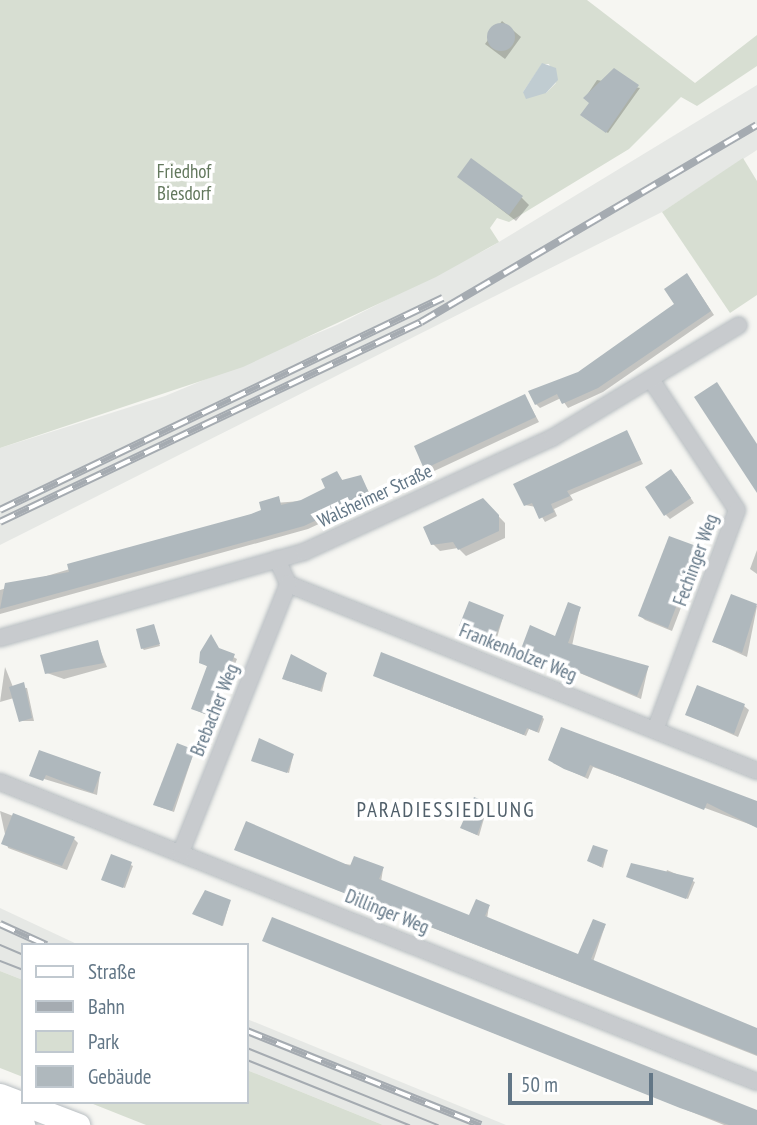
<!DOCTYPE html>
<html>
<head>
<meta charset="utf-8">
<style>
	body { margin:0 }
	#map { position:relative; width:757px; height:1125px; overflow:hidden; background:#f6f6f2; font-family:"PT Sans Narrow",sans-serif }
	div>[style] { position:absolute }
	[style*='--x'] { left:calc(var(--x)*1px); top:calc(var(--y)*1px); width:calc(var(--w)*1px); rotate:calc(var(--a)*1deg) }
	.built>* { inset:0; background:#e6e8e5 }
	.green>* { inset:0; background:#d7ded2 }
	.water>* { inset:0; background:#c0ccd1 }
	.shadow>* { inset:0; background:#0003 }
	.building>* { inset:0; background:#afb8bd }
	.round { border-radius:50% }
	.roads { filter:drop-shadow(0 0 2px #b7bdc1) drop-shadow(0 0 2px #b7bdc1) }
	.street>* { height:16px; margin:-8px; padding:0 8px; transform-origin:8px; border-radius:8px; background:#c8cbce }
	.secondary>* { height:23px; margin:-11.5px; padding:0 11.5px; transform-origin:11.5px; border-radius:11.5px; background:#fff }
	.tram>* { height:2px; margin:-1px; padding:0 1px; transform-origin:1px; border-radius:1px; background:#a5abb1 }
	.rail>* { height:8px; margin-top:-4px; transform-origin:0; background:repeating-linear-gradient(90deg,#fff 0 16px,#a5abb1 0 32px); box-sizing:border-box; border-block:2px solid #a5abb1 }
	span { translate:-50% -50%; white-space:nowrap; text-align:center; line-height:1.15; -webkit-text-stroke:7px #fff; paint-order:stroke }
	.park-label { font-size:19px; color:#63785d }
	.street-label { font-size:19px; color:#627686 }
	.neighbourhood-label { font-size:21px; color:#505f6a; letter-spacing:2px }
	.legend { position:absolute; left:21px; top:943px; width:228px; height:161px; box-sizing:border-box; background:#fff; border:2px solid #c0c8cf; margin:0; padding:9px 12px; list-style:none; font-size:21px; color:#627686 }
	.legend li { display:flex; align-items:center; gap:14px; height:35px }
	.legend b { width:35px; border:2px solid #c0c8cf }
	.scale { position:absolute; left:508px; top:1073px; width:145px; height:32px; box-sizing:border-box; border:4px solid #627686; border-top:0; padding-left:9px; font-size:21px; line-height:24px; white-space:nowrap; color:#627686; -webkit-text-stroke:5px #fff; paint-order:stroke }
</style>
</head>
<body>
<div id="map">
	<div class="built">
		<i style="clip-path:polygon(757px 85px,757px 150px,662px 212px,0 545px,0 448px,165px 396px,337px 325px,489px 248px)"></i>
		<i style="clip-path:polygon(0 908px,79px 945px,23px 945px,23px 980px,0 971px)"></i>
		<i style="clip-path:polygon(247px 1019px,506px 1125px,383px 1125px,247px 1070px)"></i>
	</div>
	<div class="green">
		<i style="clip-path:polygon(evenodd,0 0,587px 0,695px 83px,757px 35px,757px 66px,697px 106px,681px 97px,629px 149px,509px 222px,497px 218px,490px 228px,499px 242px,436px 277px,243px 367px,0 448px,0 0,542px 64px,549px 64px,556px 83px,546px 93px,523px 92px,542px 64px)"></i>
		<i style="clip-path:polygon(743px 158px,757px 181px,757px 295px,730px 313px,662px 212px)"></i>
		<i style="clip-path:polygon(0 971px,23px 980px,23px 1077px,0 1068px)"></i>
		<i style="clip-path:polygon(247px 1070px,383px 1125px,146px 1125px,88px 1102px,247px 1102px)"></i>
	</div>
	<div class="water">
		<i style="clip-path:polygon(542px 63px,556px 68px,558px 80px,546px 93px,526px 99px,523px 92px)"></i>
	</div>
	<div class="shadow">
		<i style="clip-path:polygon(502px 21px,521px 37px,505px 59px,485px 44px)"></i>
		<i style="clip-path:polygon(597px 80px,640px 88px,608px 133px,584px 117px,591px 103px,585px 98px)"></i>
		<i style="clip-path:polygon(459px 177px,522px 198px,529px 205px,516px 221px)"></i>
		<i style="clip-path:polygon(691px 280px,714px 315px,603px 392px,568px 408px,561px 398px,540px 408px,536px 404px,676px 304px)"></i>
		<i style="clip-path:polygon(525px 396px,539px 422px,430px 473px,426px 468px)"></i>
		<i style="clip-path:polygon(627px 433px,643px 464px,570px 495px,573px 500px,554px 509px,557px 516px,545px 522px,536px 507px,525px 505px)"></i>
		<i style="clip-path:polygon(337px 473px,343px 481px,360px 477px,373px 499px,308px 529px,0 614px,0 590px,263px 511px,261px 504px,301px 501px,328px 489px)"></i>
		<i style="clip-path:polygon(676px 476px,694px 503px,670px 519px,666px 515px)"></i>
		<i style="clip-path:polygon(483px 500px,505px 523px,505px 538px,466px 556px,458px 548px,440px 551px,433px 544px)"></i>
		<i style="clip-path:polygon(698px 549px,702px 553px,672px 631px,645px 620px,640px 616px)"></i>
		<i style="clip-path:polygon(757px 550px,757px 574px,750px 569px)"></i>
		<i style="clip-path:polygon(732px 596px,757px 606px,747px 657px,714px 642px)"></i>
		<i style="clip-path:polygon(580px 608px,572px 646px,648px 668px,641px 699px,523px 649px,556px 638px)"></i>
		<i style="clip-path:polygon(503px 617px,496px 641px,463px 627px)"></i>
		<i style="clip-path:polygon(154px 626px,160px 646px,144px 650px,142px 648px)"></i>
		<i style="clip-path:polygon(97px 642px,107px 667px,64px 679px,47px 673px)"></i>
		<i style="clip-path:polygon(220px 650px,237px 659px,214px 718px,193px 709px,208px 667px,201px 662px)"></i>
		<i style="clip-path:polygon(5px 667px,13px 687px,27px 688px,34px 721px,21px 721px,14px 698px,0 702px)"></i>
		<i style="clip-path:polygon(326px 675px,322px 692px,286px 680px)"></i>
		<i style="clip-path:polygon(377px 677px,542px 717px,544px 719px,539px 733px,529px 729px,526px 736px)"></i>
		<i style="clip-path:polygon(744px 706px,749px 710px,738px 737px,688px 715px)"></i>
		<i style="clip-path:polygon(562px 729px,757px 803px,757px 827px,593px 767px,588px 779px,553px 763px)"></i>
		<i style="clip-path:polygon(194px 752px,174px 812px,157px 806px)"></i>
		<i style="clip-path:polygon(293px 756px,289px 773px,253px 761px)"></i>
		<i style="clip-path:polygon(100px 774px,97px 795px,31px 775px)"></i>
		<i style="clip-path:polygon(488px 804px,479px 836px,464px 829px)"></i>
		<i style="clip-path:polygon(0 811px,74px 839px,78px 843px,67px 870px,8px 848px)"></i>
		<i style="clip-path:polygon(236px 850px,383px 869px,381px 882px,470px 917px,489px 906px,487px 919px,579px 956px,605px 926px,593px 962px,757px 1029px,757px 1056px)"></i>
		<i style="clip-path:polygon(607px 852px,603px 868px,589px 861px)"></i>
		<i style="clip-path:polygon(112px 856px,133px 866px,125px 888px,105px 881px)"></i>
		<i style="clip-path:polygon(667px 870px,695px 882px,688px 899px,628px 877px,664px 878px)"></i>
		<i style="clip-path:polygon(230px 901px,223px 926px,196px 915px)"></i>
		<i style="clip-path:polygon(264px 941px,757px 1111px,757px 1125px,724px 1125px)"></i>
	</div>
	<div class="building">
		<i class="round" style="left:487px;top:23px;width:28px;height:28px"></i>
		<i style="clip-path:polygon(614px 68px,639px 85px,606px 133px,580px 115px,589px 103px,583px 98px)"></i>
		<i style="clip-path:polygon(471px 158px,523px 196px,509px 215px,457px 177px)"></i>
		<i style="clip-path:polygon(687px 273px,711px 311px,598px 388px,562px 404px,557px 394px,535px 405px,528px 391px,578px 372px,674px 304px,664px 289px)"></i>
		<i style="clip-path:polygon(717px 382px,757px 444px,757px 493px,694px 397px)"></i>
		<i style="clip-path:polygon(525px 394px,536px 417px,424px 469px,414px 446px)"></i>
		<i style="clip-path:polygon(627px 430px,641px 460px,567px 491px,570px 496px,551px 504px,554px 512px,539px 519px,532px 503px,524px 506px,513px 484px)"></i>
		<i style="clip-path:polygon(671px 469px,691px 498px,664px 516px,645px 487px)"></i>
		<i style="clip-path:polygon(337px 471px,342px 480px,361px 475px,370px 495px,304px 526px,0 609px,5px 583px,69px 572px,67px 564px,251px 514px,261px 510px,259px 502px,279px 496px,281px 505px,301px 500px,325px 488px,321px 479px)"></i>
		<i style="clip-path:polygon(483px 498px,499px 515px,499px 531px,458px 550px,453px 542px,431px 545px,423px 527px)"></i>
		<i style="clip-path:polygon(669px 536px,699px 547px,668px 628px,638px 616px)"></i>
		<i style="clip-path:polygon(731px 594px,757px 604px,742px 653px,712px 642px)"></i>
		<i style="clip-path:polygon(469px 601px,504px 615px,494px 640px,459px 626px)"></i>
		<i style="clip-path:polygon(568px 602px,581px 607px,568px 643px,649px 666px,637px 696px,521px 649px,530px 625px,555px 636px)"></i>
		<i style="clip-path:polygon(154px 624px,160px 644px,141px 649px,136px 629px)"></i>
		<i style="clip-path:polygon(211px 634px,219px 648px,235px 654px,211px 716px,191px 709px,207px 666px,199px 663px,200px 652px)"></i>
		<i style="clip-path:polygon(98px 640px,104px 663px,45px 674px,40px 655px)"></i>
		<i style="clip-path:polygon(381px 652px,543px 716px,537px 732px,527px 728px,524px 735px,373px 676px)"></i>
		<i style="clip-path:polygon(291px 654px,327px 673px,320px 691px,282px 679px)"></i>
		<i style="clip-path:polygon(24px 682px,32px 718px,19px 722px,9px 687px)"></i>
		<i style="clip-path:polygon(697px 685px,745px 704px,734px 734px,685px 715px)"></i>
		<i style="clip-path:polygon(561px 727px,757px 801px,757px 828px,707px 803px,704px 810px,590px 765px,585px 777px,564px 769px,548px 760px)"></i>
		<i style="clip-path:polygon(259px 738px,294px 754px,287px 773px,251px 761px)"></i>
		<i style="clip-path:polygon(177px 743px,195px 750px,172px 811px,153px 805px)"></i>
		<i style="clip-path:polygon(39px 750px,101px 772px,93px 793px,46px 775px,43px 781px,29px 776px)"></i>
		<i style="clip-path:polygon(474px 797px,489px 803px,477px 835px,460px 828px)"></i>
		<i style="clip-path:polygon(13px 813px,75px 837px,62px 866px,1px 844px)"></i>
		<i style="clip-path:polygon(246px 821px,350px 866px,354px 856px,384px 867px,379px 879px,469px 915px,476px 899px,490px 905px,485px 916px,578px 954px,593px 919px,606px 924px,591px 959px,757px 1028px,757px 1055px,234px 850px)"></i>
		<i style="clip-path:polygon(593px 845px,608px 850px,601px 867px,587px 861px)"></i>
		<i style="clip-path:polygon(111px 854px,132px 862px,123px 888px,101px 880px)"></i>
		<i style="clip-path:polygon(631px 863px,694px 878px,686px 899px,626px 877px)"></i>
		<i style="clip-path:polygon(205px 890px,231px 900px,222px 926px,192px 914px)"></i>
		<i style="clip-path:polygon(272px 917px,757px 1110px,757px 1125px,729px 1125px,680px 1108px,262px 941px)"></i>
	</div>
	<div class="roads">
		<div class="street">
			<i style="--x:652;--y:381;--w:154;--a:56.6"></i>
			<i style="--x:737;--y:510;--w:235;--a:110.4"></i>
			<i style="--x:277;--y:559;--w:27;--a:66"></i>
			<i style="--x:288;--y:584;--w:505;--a:21.74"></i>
			<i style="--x:0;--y:638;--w:316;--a:-15.8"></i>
			<i style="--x:304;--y:552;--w:273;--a:-24.7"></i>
			<i style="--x:552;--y:438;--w:218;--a:-31.1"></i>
			<i style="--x:0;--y:782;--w:814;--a:21.62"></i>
			<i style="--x:181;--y:852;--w:289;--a:-68.2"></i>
		</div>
		<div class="secondary">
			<i style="--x:0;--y:1095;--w:84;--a:21"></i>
			<i style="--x:0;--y:1116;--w:25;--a:21"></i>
		</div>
	</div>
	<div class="tram">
		<i style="--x:0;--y:945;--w:25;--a:23"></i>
		<i style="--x:0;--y:961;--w:25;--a:21"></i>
		<i style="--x:247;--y:1048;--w:206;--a:22"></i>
		<i style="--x:247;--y:1060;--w:175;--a:21.9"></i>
	</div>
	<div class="rail">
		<i style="--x:0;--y:510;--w:491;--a:-25.6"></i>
		<i style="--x:0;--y:522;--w:466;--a:-25.4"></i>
		<i style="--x:421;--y:322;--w:389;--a:-30.4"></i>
		<i style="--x:0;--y:924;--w:51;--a:24.5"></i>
		<i style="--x:247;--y:1031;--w:252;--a:21.9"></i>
	</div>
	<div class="park-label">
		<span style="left:184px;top:183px">Friedhof<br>Biesdorf</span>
	</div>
	<div class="street-label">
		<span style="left:375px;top:496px;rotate:-25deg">Walsheimer Straße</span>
		<span style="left:696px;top:560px;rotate:-70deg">Fechinger Weg</span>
		<span style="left:518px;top:653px;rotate:22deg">Frankenholzer Weg</span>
		<span style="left:215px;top:710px;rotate:-68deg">Brebacher Weg</span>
		<span style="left:387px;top:912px;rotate:22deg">Dillinger Weg</span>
	</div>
	<div class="neighbourhood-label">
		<span style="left:446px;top:810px">PARADIESSIEDLUNG</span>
	</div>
	<ul class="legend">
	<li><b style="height:9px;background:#fff"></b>Straße</li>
	<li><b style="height:9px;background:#a5abb1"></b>Bahn</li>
	<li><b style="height:19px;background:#d7ded2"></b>Park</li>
	<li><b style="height:19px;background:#afb8bd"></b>Gebäude</li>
	</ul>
	<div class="scale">50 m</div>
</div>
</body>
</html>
